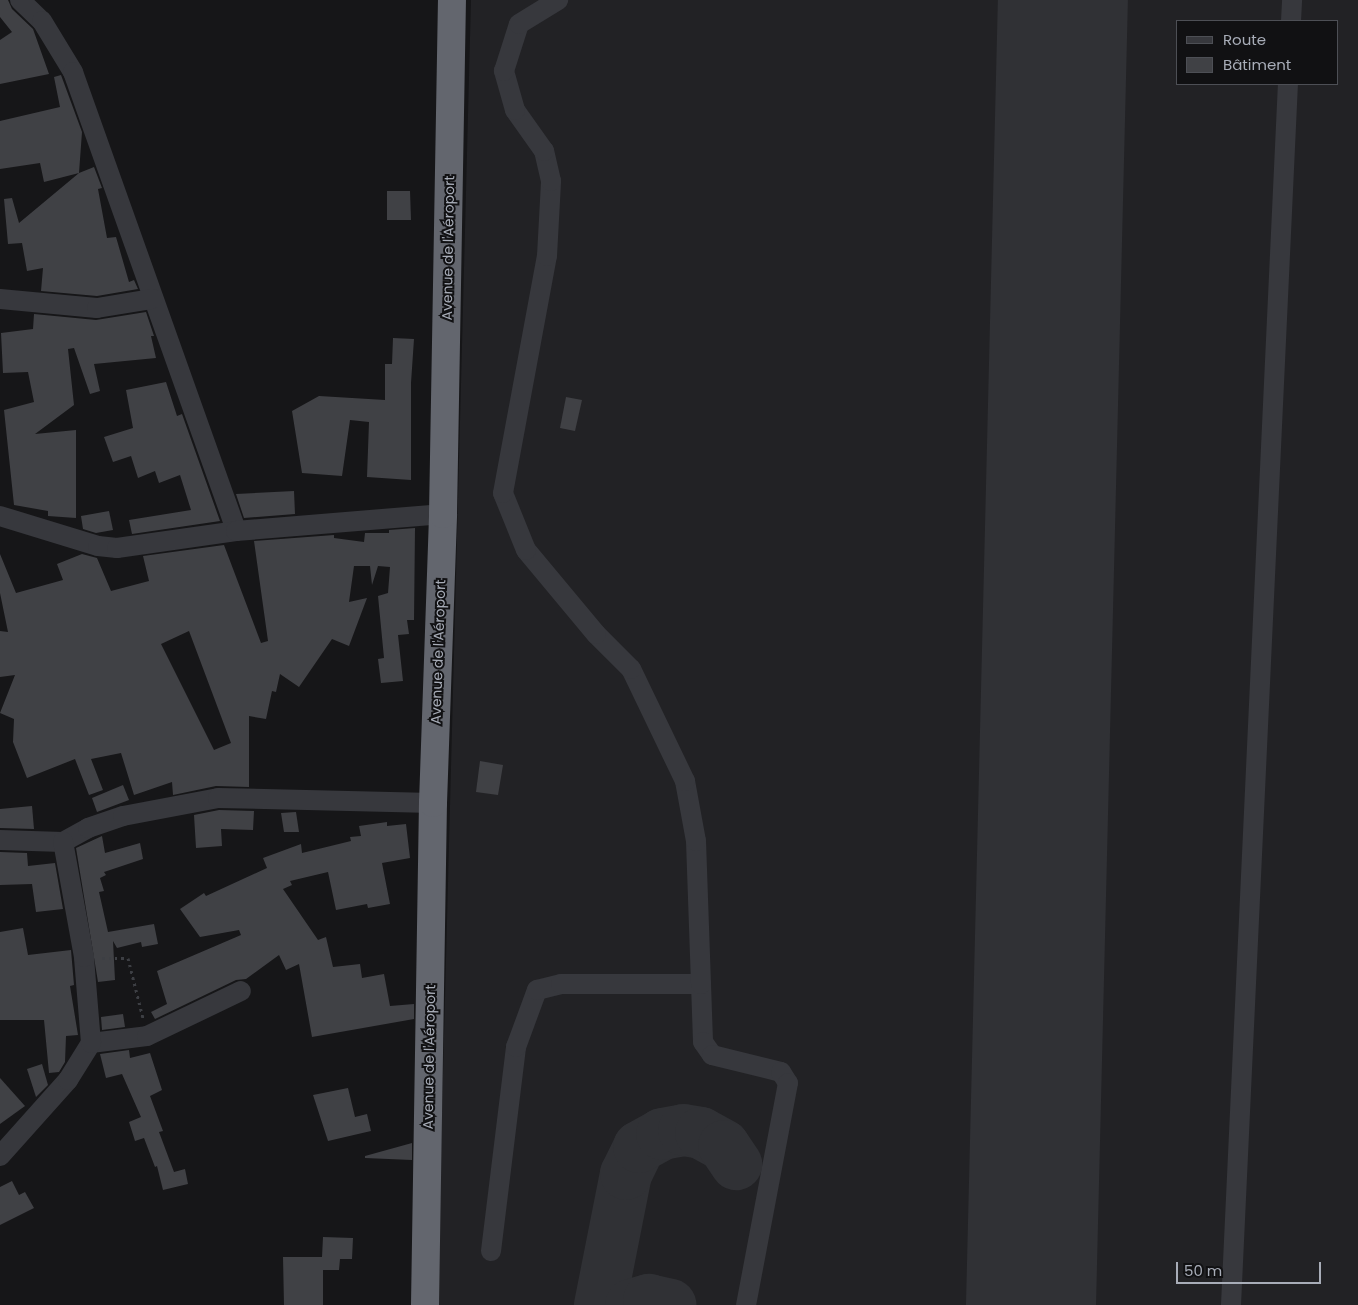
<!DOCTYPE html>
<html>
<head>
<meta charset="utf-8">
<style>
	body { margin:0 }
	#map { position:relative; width:1358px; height:1305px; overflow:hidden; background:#161618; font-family:Poppins,sans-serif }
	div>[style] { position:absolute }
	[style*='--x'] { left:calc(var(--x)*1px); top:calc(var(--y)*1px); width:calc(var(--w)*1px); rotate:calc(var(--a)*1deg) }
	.built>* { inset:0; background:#222225 }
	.taxiway>* { height:52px; margin:-26px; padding:0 26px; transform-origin:26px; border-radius:26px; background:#303135 }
	.runway>* { height:130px; margin:-65px; padding:0 65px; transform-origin:65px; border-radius:65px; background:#303135 }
	.building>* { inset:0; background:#404145 }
	.path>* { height:3px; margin-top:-1.5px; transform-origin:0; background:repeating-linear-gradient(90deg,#3d3f44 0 2.5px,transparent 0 6.5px) }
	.minor>* { height:20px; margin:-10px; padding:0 10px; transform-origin:10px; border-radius:10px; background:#37383d }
	.highway>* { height:28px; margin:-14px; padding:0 14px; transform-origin:14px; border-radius:14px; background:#63666e }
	span { translate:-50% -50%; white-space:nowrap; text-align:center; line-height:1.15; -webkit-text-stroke:4px #111113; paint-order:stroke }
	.street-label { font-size:14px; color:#a8adb8 }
	.legend { position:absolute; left:1176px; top:20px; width:162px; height:65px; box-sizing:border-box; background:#111113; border:1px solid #4d4f55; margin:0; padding:6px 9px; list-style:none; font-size:15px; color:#a8adb8 }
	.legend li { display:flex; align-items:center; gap:10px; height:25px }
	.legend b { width:25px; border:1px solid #4d4f55 }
	.scale { position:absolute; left:1176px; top:1262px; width:145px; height:22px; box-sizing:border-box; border:2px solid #a8adb8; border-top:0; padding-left:6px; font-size:15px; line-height:18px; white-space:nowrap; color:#a8adb8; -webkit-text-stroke:4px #111113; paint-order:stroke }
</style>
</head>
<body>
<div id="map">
	<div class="built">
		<i style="clip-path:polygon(evenodd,471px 0,1358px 0,1358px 1305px,437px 1305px,471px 0,1177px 21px,1337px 21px,1337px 84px,1177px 84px,1177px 21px)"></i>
	</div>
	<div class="taxiway">
		<i style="--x:600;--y:1305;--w:134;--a:-78.8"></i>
		<i style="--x:626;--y:1174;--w:30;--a:-64"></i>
		<i style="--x:639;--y:1147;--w:26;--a:-29"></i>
		<i style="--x:662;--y:1134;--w:22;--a:-10"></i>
		<i style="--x:684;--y:1130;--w:17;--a:10"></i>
		<i style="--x:701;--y:1133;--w:26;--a:29"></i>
		<i style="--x:724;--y:1146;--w:22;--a:56"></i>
		<i style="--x:631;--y:1305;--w:19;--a:-16"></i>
		<i style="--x:649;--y:1300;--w:22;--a:13"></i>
	</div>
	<div class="runway">
		<i style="--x:1031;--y:1305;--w:1305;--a:-88.6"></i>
	</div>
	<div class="building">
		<i style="clip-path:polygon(0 0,8px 0,12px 9px,33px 29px,49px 74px,0 84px,0 40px,12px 32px,0 17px)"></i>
		<i style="clip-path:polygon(61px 75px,82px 132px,79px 173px,94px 167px,102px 188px,98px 189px,107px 238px,116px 237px,129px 282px,134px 280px,138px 289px,97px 296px,41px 291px,43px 268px,27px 271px,22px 243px,8px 244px,4px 199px,12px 198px,19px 223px,79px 173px,44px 182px,40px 163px,0 169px,0 121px,60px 107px,54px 77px)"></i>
		<i style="clip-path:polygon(387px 191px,410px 191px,411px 220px,387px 220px)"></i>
		<i style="clip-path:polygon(146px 312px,154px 336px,151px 336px,156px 358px,94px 364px,100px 391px,90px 394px,74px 348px,68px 349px,74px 405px,35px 434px,76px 430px,76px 518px,48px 516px,48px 511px,14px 505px,4px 410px,34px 402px,28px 372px,3px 373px,1px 333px,33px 329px,34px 314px,96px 320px)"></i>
		<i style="clip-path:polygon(393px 338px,414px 339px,411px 383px,411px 480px,367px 477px,369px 422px,350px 420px,342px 476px,302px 473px,292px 411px,319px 396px,385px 400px,385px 364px,392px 364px)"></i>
		<i style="clip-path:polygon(166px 382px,177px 416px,182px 414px,220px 521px,132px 534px,129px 520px,191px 510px,180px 475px,159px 483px,155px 471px,138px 478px,131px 456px,113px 462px,104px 437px,133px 428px,126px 390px)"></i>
		<i style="clip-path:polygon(566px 397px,582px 400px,575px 431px,560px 428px)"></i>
		<i style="clip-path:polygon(294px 491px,295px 514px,244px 518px,236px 494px)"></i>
		<i style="clip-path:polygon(109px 511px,113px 530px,96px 533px,83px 529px,81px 516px)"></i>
		<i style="clip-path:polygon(evenodd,415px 528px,414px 620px,407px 620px,409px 634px,398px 635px,403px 681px,381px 683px,378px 659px,384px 658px,378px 596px,388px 593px,390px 567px,378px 566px,372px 585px,370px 566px,354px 566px,349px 602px,367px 598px,349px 646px,332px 639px,299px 687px,280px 674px,276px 692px,272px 691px,266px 719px,249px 716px,249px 787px,216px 786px,173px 795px,172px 782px,134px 795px,121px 753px,91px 759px,103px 790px,89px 795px,75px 759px,27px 778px,13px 742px,14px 719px,0 713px,15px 675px,0 677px,0 631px,8px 632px,0 593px,0 554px,16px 593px,63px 580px,57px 564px,82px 554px,97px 558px,111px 591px,149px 581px,143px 556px,224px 545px,261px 643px,268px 641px,254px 541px,334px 535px,334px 538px,364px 542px,365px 533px,389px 533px,389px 530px,415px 528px,189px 631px,231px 743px,214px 750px,161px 644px,189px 631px)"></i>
		<i style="clip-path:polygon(480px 761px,503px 765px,498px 795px,476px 792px)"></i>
		<i style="clip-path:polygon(123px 785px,129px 800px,97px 812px,92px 798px)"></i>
		<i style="clip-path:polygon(32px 806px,34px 829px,0 828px,0 809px)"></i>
		<i style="clip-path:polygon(219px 810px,254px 811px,253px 830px,221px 829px,222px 846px,196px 848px,194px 815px)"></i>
		<i style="clip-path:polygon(296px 812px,299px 832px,284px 832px,281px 813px)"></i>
		<i style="clip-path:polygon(387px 822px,387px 826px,406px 824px,410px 858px,382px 863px,390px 904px,368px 908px,367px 904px,336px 910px,328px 872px,290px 881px,292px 885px,283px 889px,318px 940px,326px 937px,333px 967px,360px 964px,362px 978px,384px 974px,390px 1006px,414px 1004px,414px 1019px,312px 1037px,299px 964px,286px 970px,279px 955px,246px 979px,236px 980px,155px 1019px,151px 1012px,167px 1004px,157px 971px,241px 935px,239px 930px,200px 937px,180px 909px,204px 893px,206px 896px,267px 868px,263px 858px,301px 844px,302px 853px,351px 841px,350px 837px,361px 836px,359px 826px)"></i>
		<i style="clip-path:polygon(102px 836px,105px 853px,140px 843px,143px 859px,104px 872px,106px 875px,100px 878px,104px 891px,99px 892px,108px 932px,154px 924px,158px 944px,142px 947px,141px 942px,117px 948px,113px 941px,115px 980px,98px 982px,76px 848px)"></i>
		<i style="clip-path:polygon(0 852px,27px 853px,28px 866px,55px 863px,63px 909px,36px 912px,32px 884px,0 885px)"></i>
		<i style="clip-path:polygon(23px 928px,28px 955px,71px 950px,74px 985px,70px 986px,78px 1035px,66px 1036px,65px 1062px,59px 1072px,49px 1073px,44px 1020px,0 1020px,0 932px)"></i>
		<i style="clip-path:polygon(123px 1014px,125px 1027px,102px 1030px,101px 1017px)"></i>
		<i style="clip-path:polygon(129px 1050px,130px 1058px,150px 1053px,162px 1090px,150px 1096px,163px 1131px,159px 1132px,174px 1172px,185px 1169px,188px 1184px,163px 1190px,157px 1166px,155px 1167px,144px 1138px,135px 1141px,129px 1122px,141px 1117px,122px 1074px,106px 1078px,100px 1054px)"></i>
		<i style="clip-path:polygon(42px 1064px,48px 1085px,36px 1097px,27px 1069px)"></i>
		<i style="clip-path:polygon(0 1078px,25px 1106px,0 1124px)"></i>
		<i style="clip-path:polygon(348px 1088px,355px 1117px,367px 1114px,371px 1131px,328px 1141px,313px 1095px)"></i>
		<i style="clip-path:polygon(412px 1143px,412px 1160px,365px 1158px,365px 1156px)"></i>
		<i style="clip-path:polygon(12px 1181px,19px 1195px,25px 1192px,34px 1208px,0 1225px,0 1187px)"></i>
		<i style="clip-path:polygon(323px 1237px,353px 1238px,352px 1259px,340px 1259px,339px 1270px,323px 1270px,323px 1305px,284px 1305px,283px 1257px,322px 1257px)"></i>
	</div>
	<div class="path">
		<i style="--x:102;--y:958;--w:26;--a:0"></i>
		<i style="--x:128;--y:958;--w:62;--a:76"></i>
	</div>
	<div class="minor">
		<i style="--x:20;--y:0;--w:30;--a:44"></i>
		<i style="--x:42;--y:21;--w:60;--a:58.7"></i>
		<i style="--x:73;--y:72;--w:487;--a:70.4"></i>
		<i style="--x:1291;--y:21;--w:21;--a:-87"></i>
		<i style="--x:0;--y:299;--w:97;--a:5.3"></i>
		<i style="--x:97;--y:308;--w:56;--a:-9.3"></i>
		<i style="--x:0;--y:516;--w:102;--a:17"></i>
		<i style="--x:98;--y:546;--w:19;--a:6"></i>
		<i style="--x:117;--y:548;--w:120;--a:-8.1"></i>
		<i style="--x:236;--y:531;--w:208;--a:-4.7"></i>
		<i style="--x:0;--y:840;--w:63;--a:1.8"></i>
		<i style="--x:63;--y:842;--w:29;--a:-29"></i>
		<i style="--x:88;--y:828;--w:37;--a:-19"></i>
		<i style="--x:123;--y:816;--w:97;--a:-10.7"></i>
		<i style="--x:218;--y:798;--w:215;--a:1.3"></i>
		<i style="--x:701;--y:984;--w:58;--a:88"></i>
		<i style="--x:703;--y:1042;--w:16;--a:55"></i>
		<i style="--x:712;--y:1055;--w:71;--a:13.8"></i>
		<i style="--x:781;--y:1072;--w:13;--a:58"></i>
		<i style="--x:788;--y:1083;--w:226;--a:100.7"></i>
		<i style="--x:91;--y:1043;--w:56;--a:-7.1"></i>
		<i style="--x:147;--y:1036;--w:104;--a:-25.6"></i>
		<i style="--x:0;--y:1156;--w:102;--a:-48.2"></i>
		<i style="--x:68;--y:1080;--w:44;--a:-58.1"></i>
		<i style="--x:91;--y:1043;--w:86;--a:-94.7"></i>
		<i style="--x:84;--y:957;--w:117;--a:-100.3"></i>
		<i style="--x:491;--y:1251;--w:206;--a:-83"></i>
		<i style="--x:516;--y:1047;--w:61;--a:-69.8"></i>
		<i style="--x:537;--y:990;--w:25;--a:-14"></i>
		<i style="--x:561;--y:984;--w:140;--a:0"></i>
		<i style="--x:701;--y:984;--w:143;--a:-92"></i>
		<i style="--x:696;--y:841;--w:61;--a:-100.4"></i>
		<i style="--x:685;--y:781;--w:124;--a:-115.7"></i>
		<i style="--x:631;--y:669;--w:49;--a:-135"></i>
		<i style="--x:596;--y:634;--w:109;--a:-129.8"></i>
		<i style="--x:526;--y:550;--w:61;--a:-112"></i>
		<i style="--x:503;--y:493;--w:241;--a:-79.5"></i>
		<i style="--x:547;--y:256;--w:75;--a:-86.9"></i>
		<i style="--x:551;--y:181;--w:31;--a:-103"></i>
		<i style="--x:544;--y:151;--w:50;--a:-125.3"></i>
		<i style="--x:515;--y:110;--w:41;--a:-105.8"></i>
		<i style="--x:504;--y:71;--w:49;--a:-72.3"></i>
		<i style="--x:519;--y:24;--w:46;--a:-31.6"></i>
		<i style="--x:1231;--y:1305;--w:1222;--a:-87.33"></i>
	</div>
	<div class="highway">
		<i style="--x:425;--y:1305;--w:502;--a:-89.09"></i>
		<i style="--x:433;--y:803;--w:289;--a:-88"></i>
		<i style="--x:443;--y:514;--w:514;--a:-89"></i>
	</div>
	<div class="street-label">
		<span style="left:448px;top:248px;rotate:-89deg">Avenue de l'Aéroport</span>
		<span style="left:438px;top:652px;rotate:-88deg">Avenue de l'Aéroport</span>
		<span style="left:429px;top:1057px;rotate:-89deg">Avenue de l'Aéroport</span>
	</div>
	<ul class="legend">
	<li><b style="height:6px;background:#37383d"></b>Route</li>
	<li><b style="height:14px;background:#404145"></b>Bâtiment</li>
	</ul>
	<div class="scale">50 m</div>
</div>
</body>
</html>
